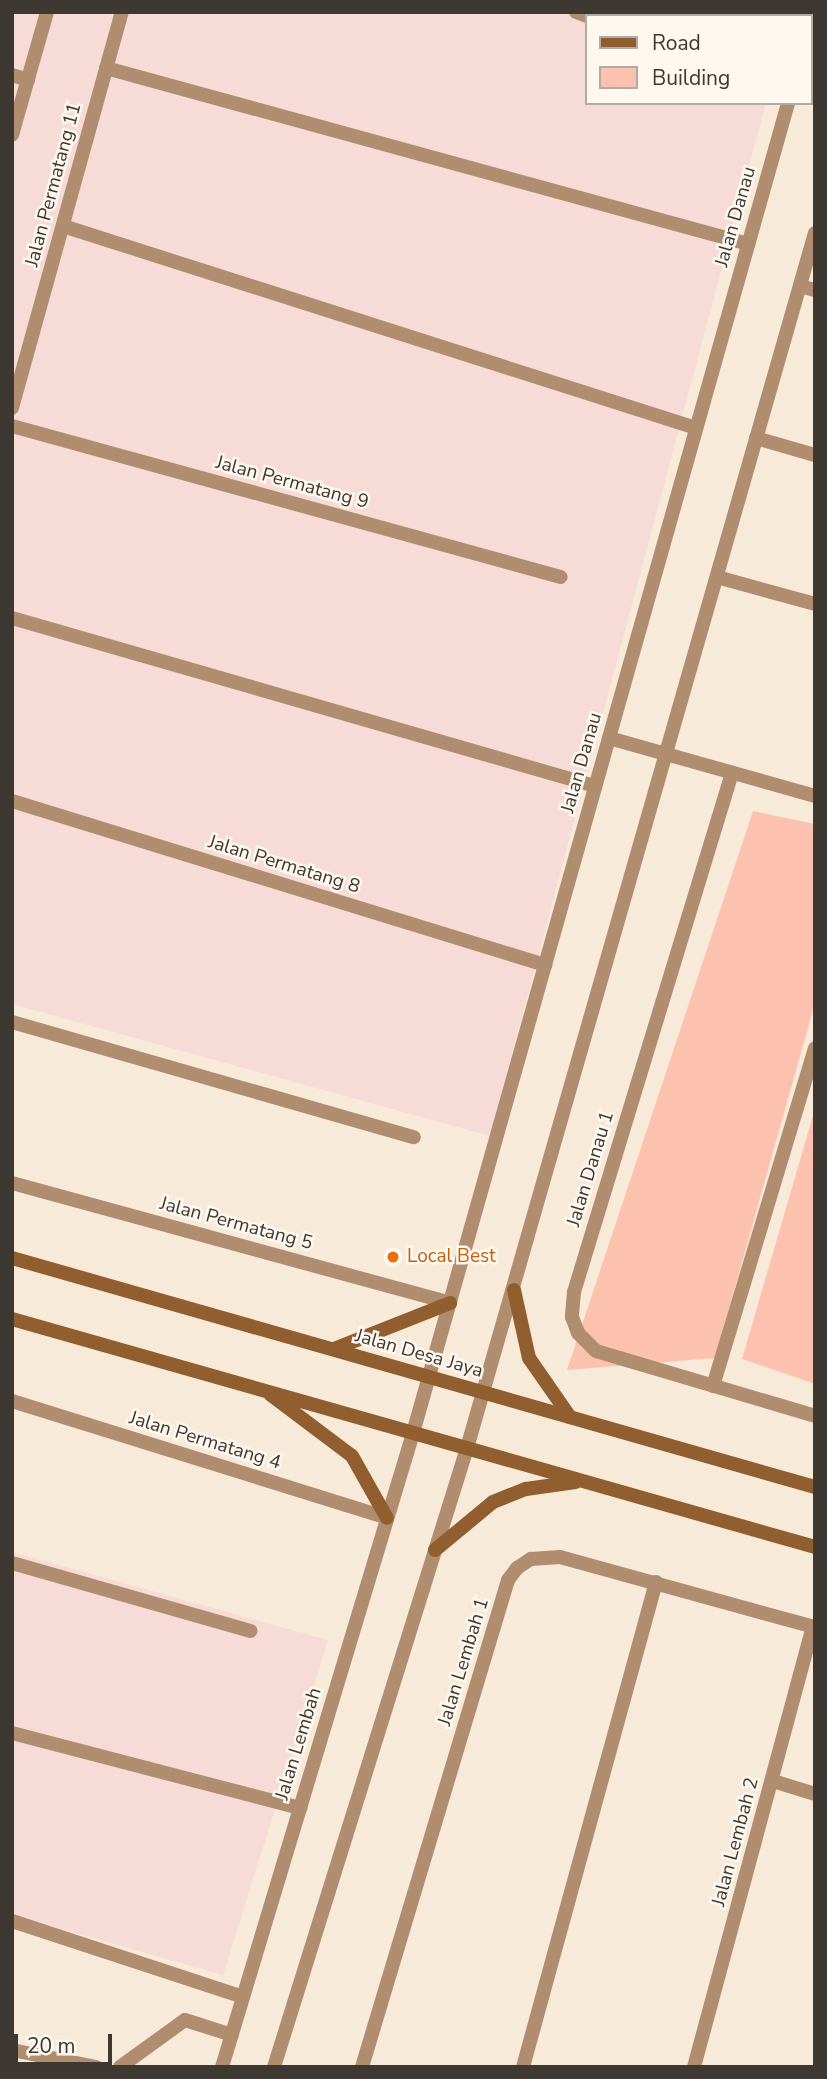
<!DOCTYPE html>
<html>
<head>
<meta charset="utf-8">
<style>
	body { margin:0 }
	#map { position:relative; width:827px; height:2079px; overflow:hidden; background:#f8ead8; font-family:"Nunito Sans",sans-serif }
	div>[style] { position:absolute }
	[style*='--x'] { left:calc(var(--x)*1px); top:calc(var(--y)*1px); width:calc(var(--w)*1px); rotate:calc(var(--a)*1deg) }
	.industrial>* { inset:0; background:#f6dbd7 }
	.building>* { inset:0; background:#fdc2af }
	.service>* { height:14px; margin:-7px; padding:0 7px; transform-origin:7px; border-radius:7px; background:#b08d6f }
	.minor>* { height:14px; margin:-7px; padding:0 7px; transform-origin:7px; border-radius:7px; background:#b08d6f }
	.tertiary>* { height:14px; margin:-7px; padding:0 7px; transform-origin:7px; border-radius:7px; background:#b08d6f }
	.secondary>* { height:14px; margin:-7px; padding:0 7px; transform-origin:7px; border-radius:7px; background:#905e2f }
	.dots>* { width:19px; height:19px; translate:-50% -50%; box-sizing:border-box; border:4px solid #fef8f1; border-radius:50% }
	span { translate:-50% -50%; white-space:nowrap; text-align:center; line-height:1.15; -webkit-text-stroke:5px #fef8f1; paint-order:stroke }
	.street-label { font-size:19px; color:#3e3832 }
	.food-label { font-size:19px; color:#c56008 }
	.left { translate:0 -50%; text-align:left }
	.frame { position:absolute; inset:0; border:14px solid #3e3832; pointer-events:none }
	.legend { position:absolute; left:585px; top:14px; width:228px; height:91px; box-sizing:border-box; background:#fef8f1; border:2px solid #b1aba5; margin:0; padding:9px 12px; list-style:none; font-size:21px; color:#3e3832 }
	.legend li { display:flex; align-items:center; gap:14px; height:35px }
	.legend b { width:35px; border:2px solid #b1aba5 }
	.scale { position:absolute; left:14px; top:2034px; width:98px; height:32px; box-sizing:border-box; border:4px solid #3e3832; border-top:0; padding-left:9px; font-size:21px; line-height:24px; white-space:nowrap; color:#3e3832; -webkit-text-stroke:5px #fef8f1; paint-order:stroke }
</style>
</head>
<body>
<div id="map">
	<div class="industrial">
		<i style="clip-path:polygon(12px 12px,790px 12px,587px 16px,587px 103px,766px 103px,490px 1136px,12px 1004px)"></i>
		<i style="clip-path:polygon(12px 1552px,328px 1640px,223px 1975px,12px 1915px)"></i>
	</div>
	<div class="building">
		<i style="clip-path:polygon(753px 811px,815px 824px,815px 1003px,715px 1358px,567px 1370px)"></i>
		<i style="clip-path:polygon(814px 1112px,815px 1112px,815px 1384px,742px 1359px)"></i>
	</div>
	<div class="service">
		<i style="--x:576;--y:12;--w:12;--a:20"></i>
		<i style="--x:12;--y:75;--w:17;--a:17"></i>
		<i style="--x:63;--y:226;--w:664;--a:17.7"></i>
		<i style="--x:800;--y:286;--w:16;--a:15"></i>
		<i style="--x:717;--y:577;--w:102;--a:15.4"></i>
		<i style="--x:12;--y:618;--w:607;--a:16.08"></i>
		<i style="--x:12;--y:1022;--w:418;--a:16"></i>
		<i style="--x:713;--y:1386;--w:353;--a:-73.2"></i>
		<i style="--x:12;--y:1563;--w:248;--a:15.9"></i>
		<i style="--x:773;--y:1781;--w:44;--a:17.2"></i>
		<i style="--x:12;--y:1921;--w:243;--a:18.2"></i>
		<i style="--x:12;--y:2050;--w:86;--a:11.4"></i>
		<i style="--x:120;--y:2067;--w:80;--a:-35.9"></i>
		<i style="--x:185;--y:2020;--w:49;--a:17.7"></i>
		<i style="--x:523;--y:2067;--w:503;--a:-74.66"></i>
	</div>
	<div class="minor">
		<i style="--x:106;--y:68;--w:666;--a:15.33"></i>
		<i style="--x:12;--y:135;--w:128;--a:-74.1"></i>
		<i style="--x:12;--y:408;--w:411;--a:-74.5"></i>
		<i style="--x:12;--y:426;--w:569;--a:15.38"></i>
		<i style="--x:756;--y:438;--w:61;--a:16.1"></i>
		<i style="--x:609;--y:738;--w:214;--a:15.7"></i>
		<i style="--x:732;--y:773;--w:543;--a:106.93"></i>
		<i style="--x:574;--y:1292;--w:25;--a:95"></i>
		<i style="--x:572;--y:1317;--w:17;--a:69"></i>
		<i style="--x:578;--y:1333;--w:25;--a:45"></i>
		<i style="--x:596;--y:1351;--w:228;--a:16.5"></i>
		<i style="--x:12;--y:801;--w:558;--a:17.1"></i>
		<i style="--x:12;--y:1183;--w:454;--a:15.3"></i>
		<i style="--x:12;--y:1401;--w:393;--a:17.3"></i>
		<i style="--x:12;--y:1733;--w:298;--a:14.6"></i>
		<i style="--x:222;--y:2067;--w:662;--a:-73.23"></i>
		<i style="--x:274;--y:2067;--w:648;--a:-72.68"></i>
		<i style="--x:362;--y:2067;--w:508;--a:-73.31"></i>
		<i style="--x:508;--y:1580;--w:15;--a:-53"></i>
		<i style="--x:517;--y:1568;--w:17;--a:-33"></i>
		<i style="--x:531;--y:1559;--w:29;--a:-4"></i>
		<i style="--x:560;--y:1557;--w:264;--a:15.4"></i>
		<i style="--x:694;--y:2067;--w:456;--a:-74.9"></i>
	</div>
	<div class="tertiary">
		<i style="--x:811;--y:19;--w:7;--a:-74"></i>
		<i style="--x:413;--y:1433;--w:1382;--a:-74.25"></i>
		<i style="--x:467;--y:1448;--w:1264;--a:-74.02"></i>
	</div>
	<div class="secondary">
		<i style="--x:12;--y:1258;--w:835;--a:15.92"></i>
		<i style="--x:514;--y:1290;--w:70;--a:77.6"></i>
		<i style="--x:529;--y:1358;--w:72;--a:55.2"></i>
		<i style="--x:12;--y:1319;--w:835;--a:15.85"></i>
		<i style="--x:334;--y:1349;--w:125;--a:-21.6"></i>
		<i style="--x:271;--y:1395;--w:101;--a:37"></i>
		<i style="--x:352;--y:1456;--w:71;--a:60.6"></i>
		<i style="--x:435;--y:1550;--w:75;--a:-39.6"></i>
		<i style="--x:493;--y:1502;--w:35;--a:-22"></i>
		<i style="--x:526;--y:1489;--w:50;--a:-8"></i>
	</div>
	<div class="dots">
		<i style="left:393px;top:1257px;background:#e8710a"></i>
	</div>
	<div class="street-label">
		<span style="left:54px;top:185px;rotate:-75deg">Jalan Permatang 11</span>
		<span style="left:736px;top:217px;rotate:-74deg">Jalan Danau</span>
		<span style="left:292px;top:483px;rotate:15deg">Jalan Permatang 9</span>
		<span style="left:582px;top:763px;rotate:-74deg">Jalan Danau</span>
		<span style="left:284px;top:865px;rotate:17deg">Jalan Permatang 8</span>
		<span style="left:591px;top:1169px;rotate:-73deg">Jalan Danau 1</span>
		<span style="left:236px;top:1224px;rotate:15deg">Jalan Permatang 5</span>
		<span style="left:419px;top:1354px;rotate:16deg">Jalan Desa Jaya</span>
		<span style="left:205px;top:1441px;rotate:17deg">Jalan Permatang 4</span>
		<span style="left:464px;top:1662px;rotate:-73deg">Jalan Lembah 1</span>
		<span style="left:299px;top:1744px;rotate:-73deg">Jalan Lembah</span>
		<span style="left:736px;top:1842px;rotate:-75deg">Jalan Lembah 2</span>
	</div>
	<div class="food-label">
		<span class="left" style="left:407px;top:1257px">Local Best</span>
	</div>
	<div class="frame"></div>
	<ul class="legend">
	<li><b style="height:9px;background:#905e2f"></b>Road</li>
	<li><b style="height:19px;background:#fdc2af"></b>Building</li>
	</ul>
	<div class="scale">20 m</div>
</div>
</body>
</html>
